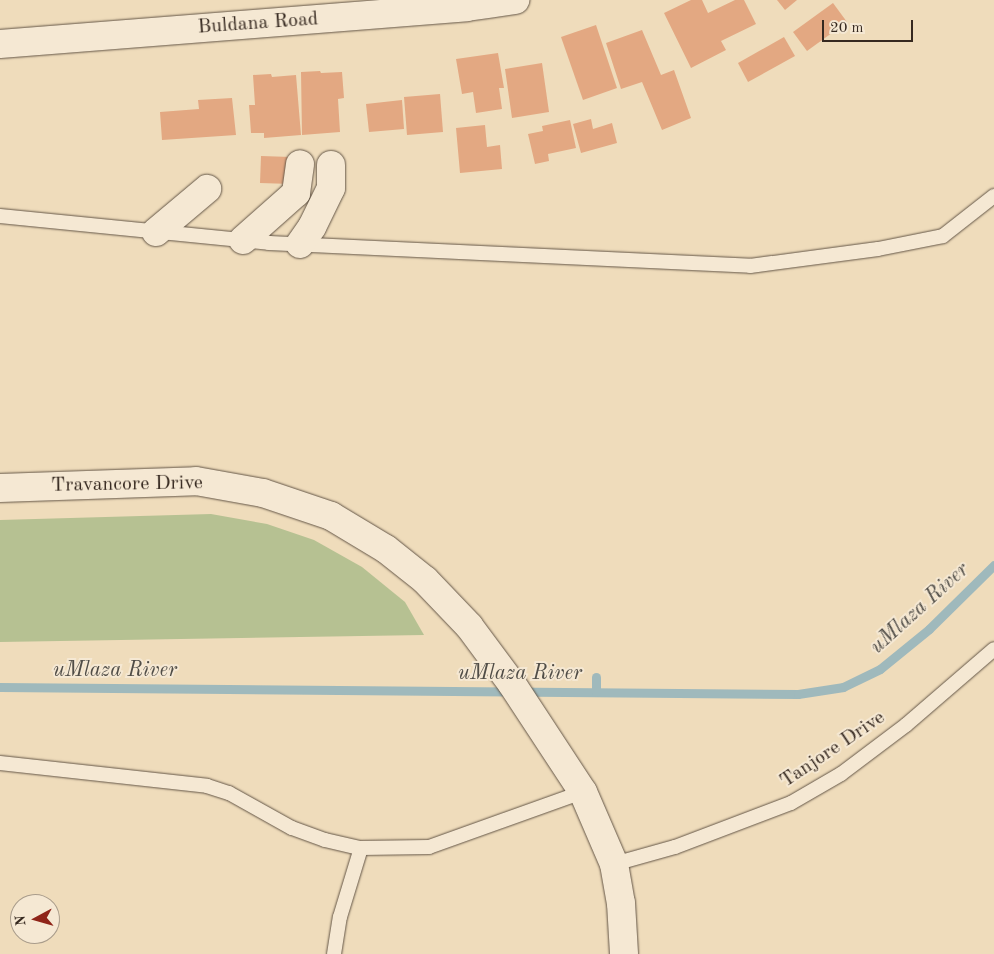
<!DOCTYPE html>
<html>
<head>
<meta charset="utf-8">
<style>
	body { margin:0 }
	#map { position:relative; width:994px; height:954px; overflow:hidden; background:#efdcbb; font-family:"Old Standard TT",serif }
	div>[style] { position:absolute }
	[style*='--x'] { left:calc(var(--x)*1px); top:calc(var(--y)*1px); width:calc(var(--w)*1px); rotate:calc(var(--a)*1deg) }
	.green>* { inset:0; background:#b6c192 }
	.stream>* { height:9px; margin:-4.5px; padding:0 4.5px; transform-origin:4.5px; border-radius:4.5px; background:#9fb9bc }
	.building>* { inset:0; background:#e3a882 }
	.roads { filter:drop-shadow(0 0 1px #645647) drop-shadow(0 0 1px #645647) }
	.service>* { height:14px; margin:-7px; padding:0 7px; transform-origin:7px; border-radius:7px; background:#f5e8d3 }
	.minor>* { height:28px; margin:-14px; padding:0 14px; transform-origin:14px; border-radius:14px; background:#f5e8d3 }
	span { translate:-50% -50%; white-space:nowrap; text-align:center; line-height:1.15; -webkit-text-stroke:4px #f5e8d3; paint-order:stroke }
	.street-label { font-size:20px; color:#362920 }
	.water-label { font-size:21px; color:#504d47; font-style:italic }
	.north { position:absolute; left:10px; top:894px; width:50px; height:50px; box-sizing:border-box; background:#f5e8d3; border:1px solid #a99c8b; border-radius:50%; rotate:264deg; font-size:14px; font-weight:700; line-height:20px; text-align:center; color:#362920 }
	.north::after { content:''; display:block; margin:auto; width:18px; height:22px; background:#8f2418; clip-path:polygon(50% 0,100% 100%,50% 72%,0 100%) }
	.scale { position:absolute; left:822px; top:20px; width:91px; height:22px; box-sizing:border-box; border:2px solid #362920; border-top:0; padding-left:6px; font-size:15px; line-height:18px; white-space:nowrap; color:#362920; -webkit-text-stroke:4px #f5e8d3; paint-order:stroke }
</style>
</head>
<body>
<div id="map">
	<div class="green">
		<i style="clip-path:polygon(211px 514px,267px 524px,314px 540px,362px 567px,405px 602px,424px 635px,0 642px,0 520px)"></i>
	</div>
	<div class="stream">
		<i style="--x:0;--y:687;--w:798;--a:0.5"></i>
		<i style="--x:798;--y:694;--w:46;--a:-8.8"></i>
		<i style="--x:843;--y:687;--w:41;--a:-25.9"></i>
		<i style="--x:880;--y:669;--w:63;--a:-39.2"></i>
		<i style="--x:929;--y:629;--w:91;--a:-44.6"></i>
		<i style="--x:596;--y:692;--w:15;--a:-90"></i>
	</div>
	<div class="building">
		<i style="clip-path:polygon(691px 0,702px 0,708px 13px,735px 0,744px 0,756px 24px,721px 41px,726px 50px,691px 68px,664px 13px)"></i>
		<i style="clip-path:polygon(777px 0,797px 0,785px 10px)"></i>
		<i style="clip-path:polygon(833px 3px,847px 22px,807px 51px,793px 32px)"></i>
		<i style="clip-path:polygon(596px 25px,617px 88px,583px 100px,561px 37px)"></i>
		<i style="clip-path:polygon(642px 30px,661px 75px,674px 70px,691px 118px,662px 130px,642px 82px,621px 89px,606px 43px)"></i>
		<i style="clip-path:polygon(784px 37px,795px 56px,748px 82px,738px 63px)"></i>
		<i style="clip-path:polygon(498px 53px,504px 88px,499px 88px,502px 109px,476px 113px,473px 92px,462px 94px,456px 59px)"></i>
		<i style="clip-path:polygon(542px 63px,549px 112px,512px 118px,505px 69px)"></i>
		<i style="clip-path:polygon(320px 71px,321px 73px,342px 72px,344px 98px,338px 99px,340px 132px,302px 135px,301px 72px)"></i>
		<i style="clip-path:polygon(271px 74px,272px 77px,296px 75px,301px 135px,264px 138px,264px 133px,251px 133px,249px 105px,255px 105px,253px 75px)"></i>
		<i style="clip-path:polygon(440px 94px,443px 132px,407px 135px,404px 97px)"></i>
		<i style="clip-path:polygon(232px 98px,236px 135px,162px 140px,160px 112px,199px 109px,198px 100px)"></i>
		<i style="clip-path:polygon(402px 100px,404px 129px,369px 132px,366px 104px)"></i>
		<i style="clip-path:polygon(591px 119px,593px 129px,612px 123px,617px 143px,581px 153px,573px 124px)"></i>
		<i style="clip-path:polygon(570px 120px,576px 148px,548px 154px,549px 161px,535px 164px,528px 134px,543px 131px,542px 126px)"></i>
		<i style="clip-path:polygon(485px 125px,487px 147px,500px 145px,502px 169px,460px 173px,456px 128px)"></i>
		<i style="clip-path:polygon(261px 156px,291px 157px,291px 184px,260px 183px)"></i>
	</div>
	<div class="roads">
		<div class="service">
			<i style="--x:0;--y:216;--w:270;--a:5.7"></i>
			<i style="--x:269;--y:243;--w:482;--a:2.7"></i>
			<i style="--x:750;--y:266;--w:129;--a:-7.6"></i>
			<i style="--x:878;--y:249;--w:66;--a:-11.3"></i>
			<i style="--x:943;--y:236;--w:65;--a:-38.1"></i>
			<i style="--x:0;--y:763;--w:208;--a:6.3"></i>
			<i style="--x:207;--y:786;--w:23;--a:18"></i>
			<i style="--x:229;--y:793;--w:72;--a:29.1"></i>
			<i style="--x:292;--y:828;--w:35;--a:20"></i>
			<i style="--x:325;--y:840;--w:37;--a:13"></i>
			<i style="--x:361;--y:848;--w:68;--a:-0.8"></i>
			<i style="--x:429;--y:847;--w:164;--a:-19.7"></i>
			<i style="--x:614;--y:864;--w:63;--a:-15.6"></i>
			<i style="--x:675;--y:847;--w:124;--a:-20.8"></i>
			<i style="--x:791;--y:803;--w:58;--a:-30.1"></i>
			<i style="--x:841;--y:774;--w:81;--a:-37"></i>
			<i style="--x:906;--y:725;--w:116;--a:-40.8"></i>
			<i style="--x:334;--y:954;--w:37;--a:-81"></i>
			<i style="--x:340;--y:917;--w:72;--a:-73.1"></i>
		</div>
		<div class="minor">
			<i style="--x:0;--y:44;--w:468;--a:-4.5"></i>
			<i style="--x:467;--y:7;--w:49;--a:-8.3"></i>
			<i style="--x:156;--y:232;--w:67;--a:-40.1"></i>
			<i style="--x:243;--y:240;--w:71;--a:-41.6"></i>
			<i style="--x:296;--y:193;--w:29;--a:-82"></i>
			<i style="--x:300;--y:244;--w:21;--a:-55"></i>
			<i style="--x:312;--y:227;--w:43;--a:-64"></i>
			<i style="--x:331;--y:188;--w:23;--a:-90"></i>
			<i style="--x:0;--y:488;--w:196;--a:-2"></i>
			<i style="--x:196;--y:481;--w:68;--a:10.2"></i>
			<i style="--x:263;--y:493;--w:72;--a:18.7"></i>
			<i style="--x:331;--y:516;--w:64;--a:31"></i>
			<i style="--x:386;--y:549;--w:50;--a:38.5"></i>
			<i style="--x:425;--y:580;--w:64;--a:46.3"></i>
			<i style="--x:469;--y:626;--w:72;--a:53.4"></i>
			<i style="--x:512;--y:684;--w:129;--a:56.7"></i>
			<i style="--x:583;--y:792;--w:78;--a:66.7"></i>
			<i style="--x:614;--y:864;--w:40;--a:80"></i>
			<i style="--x:621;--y:903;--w:51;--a:86.6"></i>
		</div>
	</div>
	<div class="street-label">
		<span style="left:258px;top:24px;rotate:-4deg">Buldana Road</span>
		<span style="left:127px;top:485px;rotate:-1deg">Travancore Drive</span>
		<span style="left:833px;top:750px;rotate:-34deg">Tanjore Drive</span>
	</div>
	<div class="water-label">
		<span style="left:920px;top:609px;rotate:-42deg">uMlaza River</span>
		<span style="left:115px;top:671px">uMlaza River</span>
		<span style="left:520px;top:674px">uMlaza River</span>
	</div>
	<div class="north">N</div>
	<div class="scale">20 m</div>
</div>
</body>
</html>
